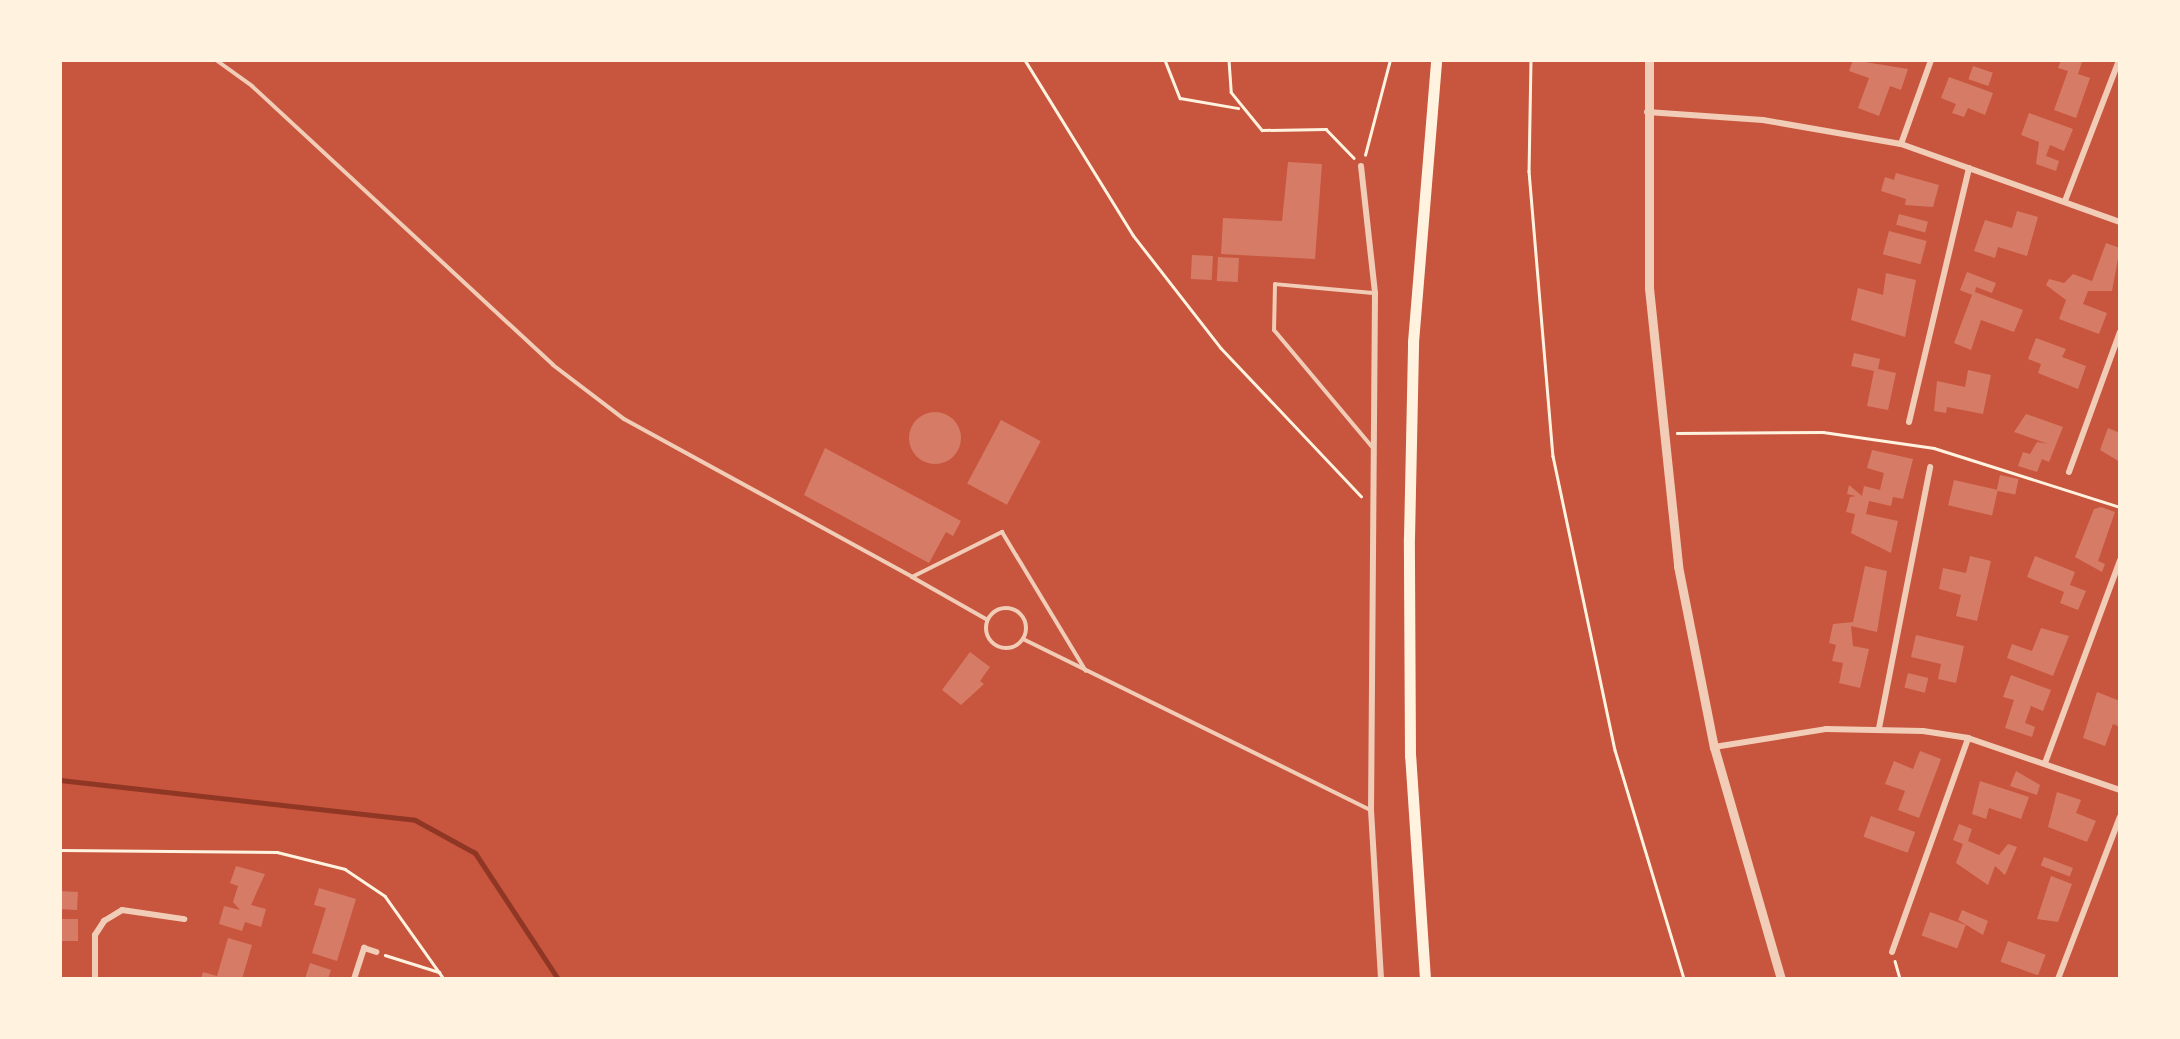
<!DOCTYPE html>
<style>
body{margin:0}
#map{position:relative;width:2180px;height:1039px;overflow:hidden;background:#c8553d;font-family:"Source Sans 3",sans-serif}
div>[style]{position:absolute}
.stream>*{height:5px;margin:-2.5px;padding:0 2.5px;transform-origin:2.5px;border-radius:2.5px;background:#8f3625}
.building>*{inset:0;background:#d67c66;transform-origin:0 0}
.round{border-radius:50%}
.path>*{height:2.5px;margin:-1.25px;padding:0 1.25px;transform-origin:1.25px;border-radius:1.25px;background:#fff3e0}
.service>*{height:4px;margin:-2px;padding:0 2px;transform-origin:2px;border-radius:2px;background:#f1ccb7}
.service>.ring{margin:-2px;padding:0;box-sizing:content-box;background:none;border:4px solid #f1ccb7;border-radius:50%}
.minor>*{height:6px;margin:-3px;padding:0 3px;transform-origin:3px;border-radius:3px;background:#f1ccb7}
.tertiary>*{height:9px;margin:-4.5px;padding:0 4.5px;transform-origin:4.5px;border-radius:4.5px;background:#f1ccb7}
.trunk>*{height:11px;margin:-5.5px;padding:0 5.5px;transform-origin:5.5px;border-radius:5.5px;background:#fff3e0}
span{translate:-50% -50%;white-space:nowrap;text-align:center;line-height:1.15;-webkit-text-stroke:8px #fff3e0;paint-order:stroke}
.frame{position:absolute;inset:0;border:62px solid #fff3e0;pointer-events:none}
</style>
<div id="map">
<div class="stream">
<div style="left:60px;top:780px;width:357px;rotate:6.4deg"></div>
<div style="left:415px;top:820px;width:68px;rotate:28.8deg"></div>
<div style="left:475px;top:853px;width:151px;rotate:56.6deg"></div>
</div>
<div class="building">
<div style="clip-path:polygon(1853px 60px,1908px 69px,1901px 90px,1890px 86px,1879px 116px,1858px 108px,1869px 78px,1849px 71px)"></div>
<div style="clip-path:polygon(2061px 60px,2082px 62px,2078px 74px,2090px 78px,2076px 118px,2054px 110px,2068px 71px,2058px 68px)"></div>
<div style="left:1973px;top:66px;width:21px;height:14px;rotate:19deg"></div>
<div style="clip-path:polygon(1949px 77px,1993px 93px,1985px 115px,1968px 108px,1964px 117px,1952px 113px,1956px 104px,1941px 98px)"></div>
<div style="clip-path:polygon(2029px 113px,2073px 129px,2064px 151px,2050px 145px,2046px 156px,2059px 161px,2056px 171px,2036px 164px,2039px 142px,2021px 135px)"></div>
<div style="clip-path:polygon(1288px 162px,1322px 164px,1315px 259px,1221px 254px,1223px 218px,1282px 221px)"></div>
<div style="clip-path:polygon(1896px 173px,1939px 185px,1933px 207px,1905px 205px,1906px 199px,1881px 191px,1885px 177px,1894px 180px)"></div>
<div style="clip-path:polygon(2017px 211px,2038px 217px,2027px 256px,1998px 247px,1995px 258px,1974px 251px,1985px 220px,2012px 228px)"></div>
<div style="left:1899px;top:214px;width:30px;height:11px;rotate:15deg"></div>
<div style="left:1889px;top:231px;width:39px;height:24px;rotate:15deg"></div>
<div style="clip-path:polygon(2106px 243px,2120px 248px,2112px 291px,2088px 291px,2083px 304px,2107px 313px,2099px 334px,2059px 319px,2066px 300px,2046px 285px,2049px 279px,2064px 283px,2073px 274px,2092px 281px)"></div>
<div style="left:1192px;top:255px;width:21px;height:24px;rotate:3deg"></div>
<div style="left:1218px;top:257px;width:21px;height:24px;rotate:3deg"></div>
<div style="clip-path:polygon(1967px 272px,1996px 283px,1992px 293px,1976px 287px,1975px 292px,2023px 310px,2014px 332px,1981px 320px,1971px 350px,1954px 343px,1972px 295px,1960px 290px)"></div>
<div style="clip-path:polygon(1886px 273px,1916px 280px,1905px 337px,1851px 320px,1858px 288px,1883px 295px)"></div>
<div style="clip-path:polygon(2036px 338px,2066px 349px,2062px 357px,2086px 366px,2078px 389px,2038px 373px,2041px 364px,2028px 359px)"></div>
<div style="clip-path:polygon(1854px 353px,1880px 359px,1878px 369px,1896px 373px,1888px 410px,1867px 406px,1874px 371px,1851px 366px)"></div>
<div style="clip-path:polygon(1968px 370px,1991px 375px,1983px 414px,1947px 407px,1946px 413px,1934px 411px,1937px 381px,1965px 387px)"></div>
<div class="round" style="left:909px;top:412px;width:52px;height:52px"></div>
<div style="clip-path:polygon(2026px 414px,2063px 427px,2049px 462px,2042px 459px,2037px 472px,2018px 466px,2023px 452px,2030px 454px,2037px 442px,2048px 444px,2014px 432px)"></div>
<div style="left:1001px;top:420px;width:45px;height:72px;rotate:28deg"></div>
<div style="clip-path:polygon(2108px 428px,2120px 433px,2120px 462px,2100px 450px)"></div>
<div style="clip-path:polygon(825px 448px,961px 521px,953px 536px,946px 532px,929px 563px,804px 495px)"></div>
<div style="clip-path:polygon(1872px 450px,1913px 459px,1903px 499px,1893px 497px,1891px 506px,1869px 501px,1866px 514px,1898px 521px,1891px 553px,1851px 533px,1855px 514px,1846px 512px,1850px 497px,1856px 496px,1847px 494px,1849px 485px,1862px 496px,1864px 486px,1880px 490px,1884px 473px,1867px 468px)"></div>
<div style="left:2000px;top:475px;width:19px;height:16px;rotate:12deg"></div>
<div style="left:1954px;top:480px;width:45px;height:26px;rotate:13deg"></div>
<div style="clip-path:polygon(2101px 507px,2115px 512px,2098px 561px,2105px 564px,2102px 572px,2075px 557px,2094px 509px)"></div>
<div style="clip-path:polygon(1970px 556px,1991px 561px,1977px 621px,1956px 616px,1961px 595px,1939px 589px,1943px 568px,1966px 573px)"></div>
<div style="clip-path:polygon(2035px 556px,2075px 572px,2070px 585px,2086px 591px,2078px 610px,2060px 603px,2064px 592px,2027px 577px)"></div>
<div style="clip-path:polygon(1865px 566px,1887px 571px,1877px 632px,1851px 626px,1853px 646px,1869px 649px,1860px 688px,1839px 683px,1843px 663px,1832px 661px,1836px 645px,1829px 643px,1833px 624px,1853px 622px)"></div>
<div style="clip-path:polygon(2041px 628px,2069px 636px,2053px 676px,2007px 658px,2012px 644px,2032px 651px)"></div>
<div style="clip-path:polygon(1916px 635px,1964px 646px,1956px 683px,1938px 679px,1941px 664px,1911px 657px)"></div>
<div style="clip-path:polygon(970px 652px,990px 667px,980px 681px,984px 684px,961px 705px,942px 690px)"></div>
<div style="left:1908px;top:673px;width:21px;height:15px;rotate:14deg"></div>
<div style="clip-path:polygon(2011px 675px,2051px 690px,2043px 711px,2031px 706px,2025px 723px,2035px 727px,2032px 737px,2005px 728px,2014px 700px,2003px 697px)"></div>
<div style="clip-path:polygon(2097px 692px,2120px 701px,2120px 727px,2113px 724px,2105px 746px,2083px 738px)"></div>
<div style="clip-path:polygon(1920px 751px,1941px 759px,1919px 818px,1898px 810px,1905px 791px,1885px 784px,1894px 761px,1913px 769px)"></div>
<div style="clip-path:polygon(2016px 771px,2040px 785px,2037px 795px,2010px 786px)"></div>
<div style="clip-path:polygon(1980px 781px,2029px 797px,2021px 819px,1989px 808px,1986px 819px,1972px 814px)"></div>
<div style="clip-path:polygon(2057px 792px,2081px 800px,2076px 813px,2096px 821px,2087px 842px,2048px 827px)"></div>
<div style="left:1871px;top:816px;width:47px;height:22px;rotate:20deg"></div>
<div style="clip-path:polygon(1959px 824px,1972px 829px,1968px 841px,1999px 855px,2008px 844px,2017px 847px,2005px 875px,1995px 866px,1988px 885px,1956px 863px,1963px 844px,1953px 840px)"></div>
<div style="left:2044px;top:857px;width:31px;height:9px;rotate:21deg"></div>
<div style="clip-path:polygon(236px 866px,265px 874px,251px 905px,266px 909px,261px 927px,245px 922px,242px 931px,219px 924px,224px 906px,240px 910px,233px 902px,238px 886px,230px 883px)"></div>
<div style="clip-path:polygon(2051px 876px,2072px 884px,2058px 922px,2037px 919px)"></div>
<div style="clip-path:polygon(319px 888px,356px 899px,337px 961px,312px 953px,326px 908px,314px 905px)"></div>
<div style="left:60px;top:891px;width:18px;height:18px;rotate:3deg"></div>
<div style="clip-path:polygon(1962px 910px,1988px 921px,1983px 935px,1958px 920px)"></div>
<div style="left:1930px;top:912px;width:38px;height:25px;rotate:20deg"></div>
<div style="left:60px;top:919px;width:18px;height:22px"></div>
<div style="clip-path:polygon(228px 938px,252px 945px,242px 979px,201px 979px,203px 972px,217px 976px)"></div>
<div style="left:2008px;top:941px;width:40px;height:22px;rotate:20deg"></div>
<div style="clip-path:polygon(310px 963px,331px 970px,328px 979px,305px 979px)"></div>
</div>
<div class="path">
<div style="left:1025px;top:60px;width:206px;rotate:58.3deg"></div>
<div style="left:1133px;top:235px;width:143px;rotate:52.1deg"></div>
<div style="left:1221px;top:348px;width:204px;rotate:46.6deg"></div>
<div style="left:1165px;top:60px;width:41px;rotate:68.5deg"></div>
<div style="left:1180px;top:98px;width:59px;rotate:9.8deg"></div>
<div style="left:1229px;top:60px;width:32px;rotate:86deg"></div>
<div style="left:1231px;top:92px;width:49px;rotate:50.8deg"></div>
<div style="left:1262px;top:130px;width:64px;rotate:-0.9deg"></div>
<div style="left:1326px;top:129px;width:40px;rotate:46deg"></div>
<div style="left:1531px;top:60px;width:111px;rotate:91deg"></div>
<div style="left:1529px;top:171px;width:286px;rotate:85.2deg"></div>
<div style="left:1553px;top:456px;width:300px;rotate:78.1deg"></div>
<div style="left:1615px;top:750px;width:239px;rotate:73.2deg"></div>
<div style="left:1365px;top:155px;width:98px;rotate:-75.3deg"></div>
<div style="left:1677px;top:433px;width:146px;rotate:-0.4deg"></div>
<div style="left:1823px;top:432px;width:112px;rotate:8.2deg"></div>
<div style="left:1934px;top:448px;width:195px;rotate:17.6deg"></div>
<div style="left:60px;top:850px;width:217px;rotate:0.5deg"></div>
<div style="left:277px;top:852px;width:70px;rotate:14deg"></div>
<div style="left:345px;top:869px;width:48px;rotate:34deg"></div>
<div style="left:385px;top:896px;width:102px;rotate:54.6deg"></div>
<div style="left:385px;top:955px;width:57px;rotate:17.5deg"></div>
<div style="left:1895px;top:961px;width:19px;rotate:74deg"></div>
</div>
<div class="service">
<div style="left:216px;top:60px;width:44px;rotate:35.8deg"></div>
<div style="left:252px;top:86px;width:410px;rotate:42.8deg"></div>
<div style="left:553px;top:365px;width:89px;rotate:37.3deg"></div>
<div style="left:624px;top:419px;width:328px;rotate:28.7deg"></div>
<div style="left:912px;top:577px;width:101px;rotate:-26.6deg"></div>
<div style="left:1002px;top:532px;width:162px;rotate:58.9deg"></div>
<div style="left:1373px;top:293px;width:98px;rotate:-174.8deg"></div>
<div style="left:1275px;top:284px;width:46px;rotate:91.2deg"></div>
<div style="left:1274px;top:330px;width:155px;rotate:50deg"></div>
<div style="left:912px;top:577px;width:85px;rotate:29.6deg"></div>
<div class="ring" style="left:986px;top:608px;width:36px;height:36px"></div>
<div style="left:1023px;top:639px;width:386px;rotate:26.2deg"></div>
</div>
<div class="minor">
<div style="left:1647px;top:112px;width:116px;rotate:3.9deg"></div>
<div style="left:1763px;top:120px;width:140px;rotate:9.9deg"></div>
<div style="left:1901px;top:144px;width:232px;rotate:19.6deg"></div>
<div style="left:1901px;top:144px;width:89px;rotate:-70.3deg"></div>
<div style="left:1361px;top:166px;width:128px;rotate:83.7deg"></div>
<div style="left:1375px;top:293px;width:517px;rotate:90.44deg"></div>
<div style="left:1371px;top:810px;width:169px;rotate:86.6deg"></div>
<div style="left:2065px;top:201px;width:151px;rotate:-69deg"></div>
<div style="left:1909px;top:422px;width:261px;rotate:-76.7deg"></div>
<div style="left:2069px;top:472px;width:149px;rotate:-70deg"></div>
<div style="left:1879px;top:728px;width:266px;rotate:-78.9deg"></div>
<div style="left:1714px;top:747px;width:113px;rotate:-9.1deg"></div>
<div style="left:1826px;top:729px;width:97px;rotate:1.2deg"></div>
<div style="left:1923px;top:731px;width:46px;rotate:8.8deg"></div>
<div style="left:1968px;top:738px;width:161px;rotate:18.9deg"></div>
<div style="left:2045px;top:763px;width:216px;rotate:-69.7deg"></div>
<div style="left:1892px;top:952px;width:227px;rotate:-70.4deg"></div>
<div style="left:95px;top:979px;width:44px;rotate:-90deg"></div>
<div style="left:95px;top:935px;width:17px;rotate:-57deg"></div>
<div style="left:104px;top:921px;width:21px;rotate:-31deg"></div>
<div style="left:122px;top:910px;width:63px;rotate:8.3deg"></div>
<div style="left:354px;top:979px;width:33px;rotate:-72deg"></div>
<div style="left:364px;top:948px;width:13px;rotate:18deg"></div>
<div style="left:2058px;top:979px;width:173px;rotate:-69.1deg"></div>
</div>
<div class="tertiary">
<div style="left:1649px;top:60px;width:228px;rotate:90deg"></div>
<div style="left:1649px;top:288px;width:280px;rotate:84deg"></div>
<div style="left:1678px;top:566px;width:185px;rotate:78.8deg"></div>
<div style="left:1714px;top:747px;width:241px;rotate:73.9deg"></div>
</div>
<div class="trunk">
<div style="left:1425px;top:979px;width:224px;rotate:-93.8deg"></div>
<div style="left:1410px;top:756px;width:218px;rotate:-90.3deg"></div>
<div style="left:1409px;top:538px;width:196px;rotate:-88.8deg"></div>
<div style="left:1413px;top:342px;width:283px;rotate:-85.3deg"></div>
</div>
<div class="frame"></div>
</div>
